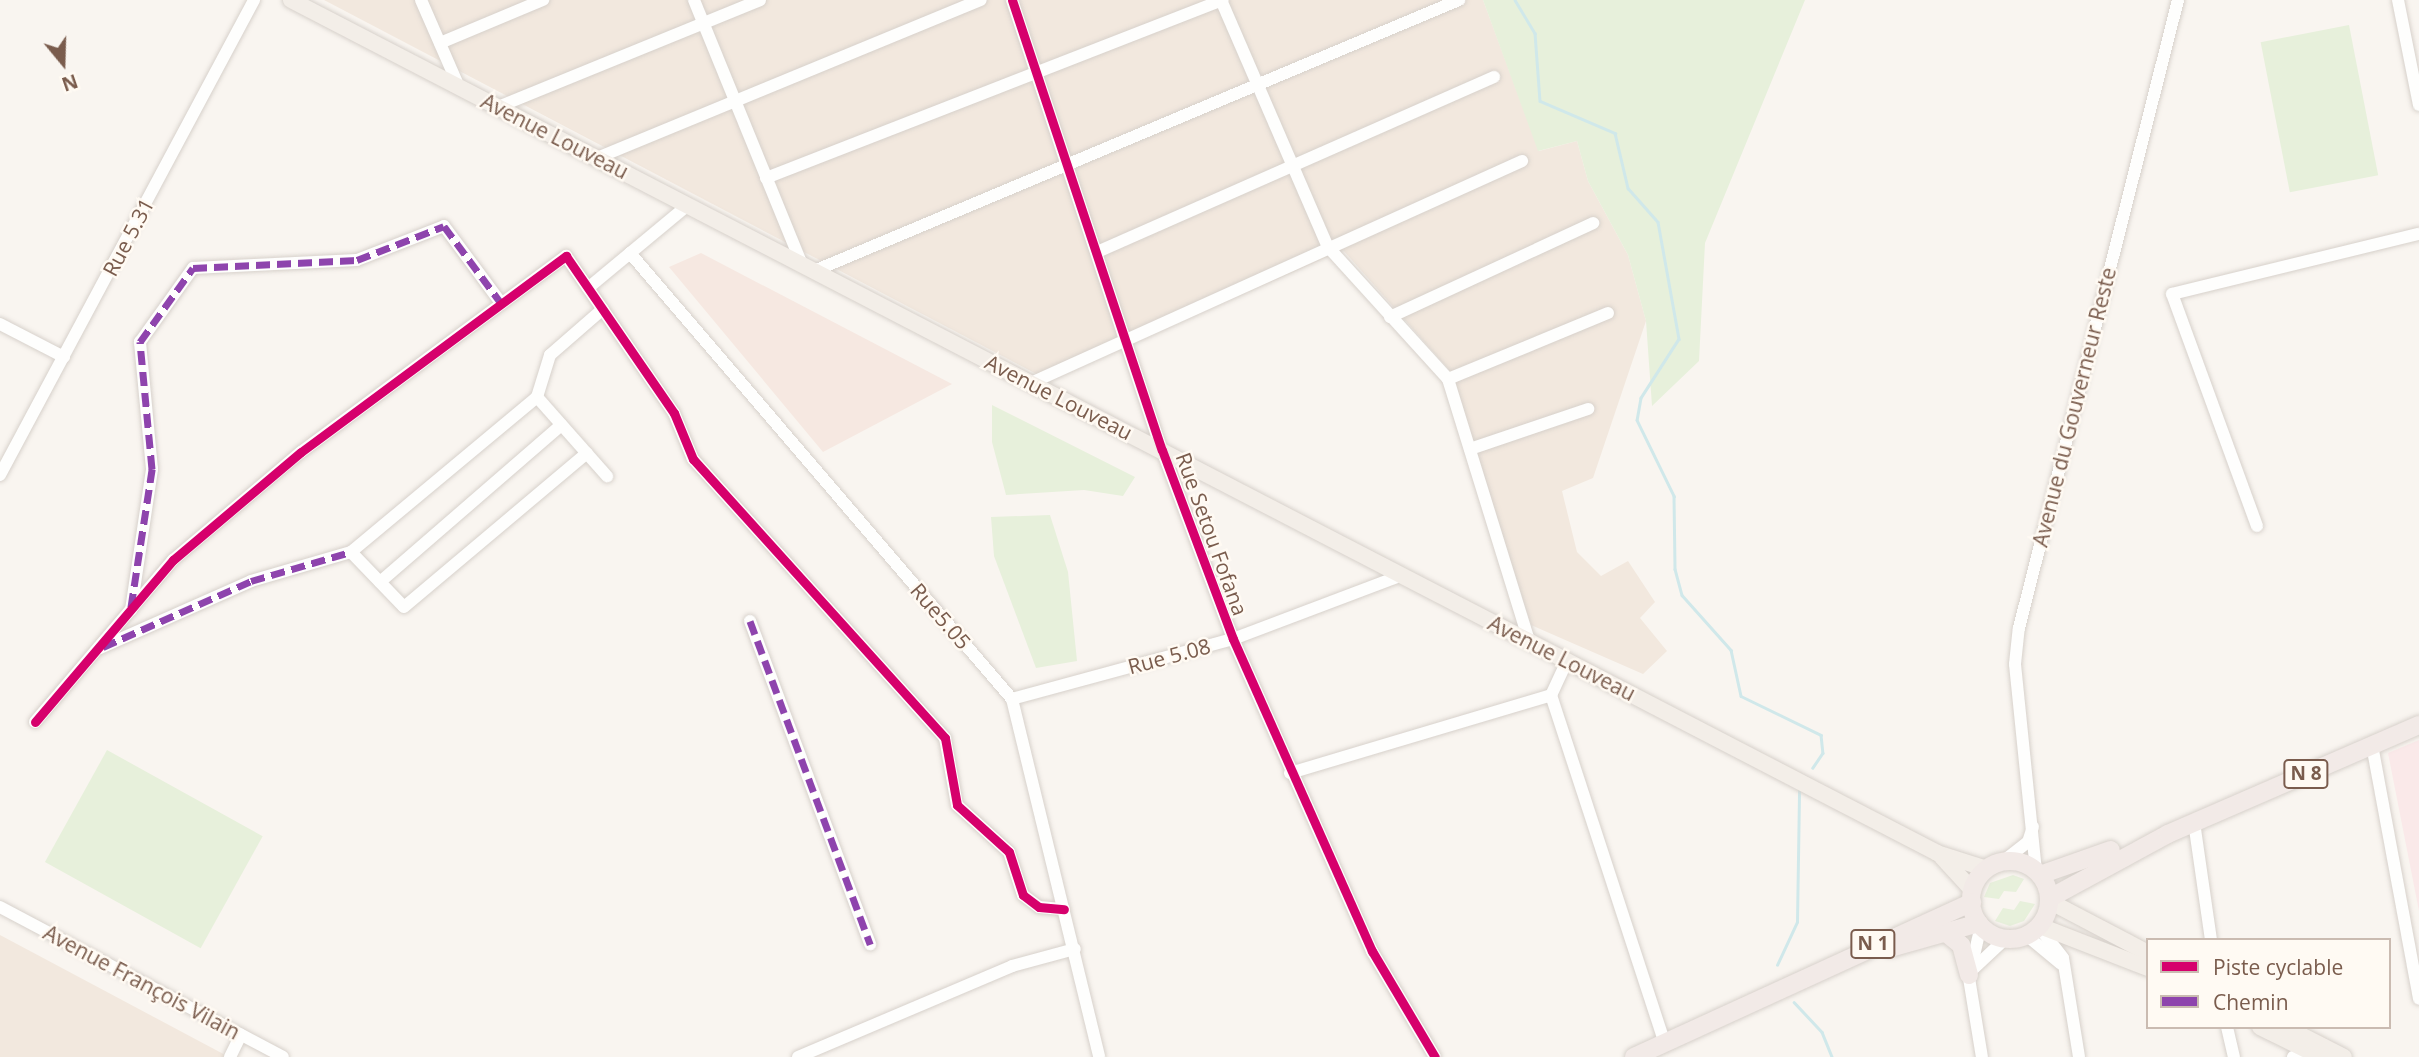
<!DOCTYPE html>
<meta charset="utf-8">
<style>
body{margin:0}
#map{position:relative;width:2419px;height:1057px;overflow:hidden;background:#f9f5f0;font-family:"Open Sans",sans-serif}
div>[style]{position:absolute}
.residential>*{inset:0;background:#f2e8de}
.commercial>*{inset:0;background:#f6e8e1}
.medical>*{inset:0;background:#fae9e9}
.green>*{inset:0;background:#e7f0db;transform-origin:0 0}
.stream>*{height:2.5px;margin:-1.25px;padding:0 1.25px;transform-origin:1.25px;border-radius:1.25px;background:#d0e8ea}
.roads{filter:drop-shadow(0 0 2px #d7d1cb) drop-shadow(0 0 2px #d7d1cb)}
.minor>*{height:12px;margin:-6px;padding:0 6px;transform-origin:6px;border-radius:6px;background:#fefefd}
.major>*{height:16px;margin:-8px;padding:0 8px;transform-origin:8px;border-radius:8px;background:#f3eee8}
.highway>*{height:18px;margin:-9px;padding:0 9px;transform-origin:9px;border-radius:9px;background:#f2eae7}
.highway>.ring{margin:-9px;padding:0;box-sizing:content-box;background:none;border:18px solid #f2eae7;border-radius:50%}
.quiet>*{height:7px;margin-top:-3.5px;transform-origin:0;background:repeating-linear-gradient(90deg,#8e44ad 0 14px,transparent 0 21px)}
.cycleway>*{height:9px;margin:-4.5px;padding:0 4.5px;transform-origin:4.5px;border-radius:4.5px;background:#d6006c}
span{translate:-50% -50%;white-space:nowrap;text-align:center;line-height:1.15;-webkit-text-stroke:5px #fffaf3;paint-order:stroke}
.shield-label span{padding:2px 5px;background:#fffaf3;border:2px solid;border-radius:5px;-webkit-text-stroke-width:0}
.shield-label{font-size:19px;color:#7a5c4d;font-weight:700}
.street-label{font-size:21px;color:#7a5c4d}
.legend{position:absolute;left:2146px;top:938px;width:245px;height:91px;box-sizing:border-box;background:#fffaf3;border:2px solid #cabbb1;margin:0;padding:9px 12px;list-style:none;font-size:21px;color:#7a5c4d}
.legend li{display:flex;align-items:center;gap:14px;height:35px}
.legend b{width:35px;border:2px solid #cabbb1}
.north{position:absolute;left:28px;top:28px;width:70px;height:70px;-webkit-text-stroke:5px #fffaf3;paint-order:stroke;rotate:161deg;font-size:19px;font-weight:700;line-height:28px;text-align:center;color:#7a5c4d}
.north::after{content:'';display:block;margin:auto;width:24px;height:32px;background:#7a5c4d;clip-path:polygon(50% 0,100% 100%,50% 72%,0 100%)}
</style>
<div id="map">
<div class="residential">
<div style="clip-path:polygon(324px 0,1483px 0,1539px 151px,1577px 141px,1588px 181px,1628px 255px,1646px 321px,1593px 478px,1562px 491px,1577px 552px,1601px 576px,1628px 561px,1655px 602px,1640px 618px,1667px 651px,1643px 674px,1531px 625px,1451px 372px,1343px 250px,1048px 380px)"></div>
<div style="clip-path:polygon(0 935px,229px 1057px,0 1057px)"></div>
</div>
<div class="commercial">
<div style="clip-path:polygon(701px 253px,952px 384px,823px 452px,669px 267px)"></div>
</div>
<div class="medical">
<div style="clip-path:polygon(2419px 740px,2419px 911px,2388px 753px)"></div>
</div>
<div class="green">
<div style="clip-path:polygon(1483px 0,1805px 0,1705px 243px,1699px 361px,1652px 406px,1646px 321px,1628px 255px,1588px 181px,1577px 141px,1538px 151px)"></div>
<div style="left:2349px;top:25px;width:153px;height:90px;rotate:79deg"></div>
<div style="clip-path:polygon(992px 406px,992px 405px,1135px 477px,1123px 496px,1084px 490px,1006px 495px,992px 442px)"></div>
<div style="clip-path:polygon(1050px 515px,1068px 572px,1077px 661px,1036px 668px,994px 556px,991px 517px)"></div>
<div style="left:107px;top:750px;width:178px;height:128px;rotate:29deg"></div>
<div style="clip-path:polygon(2013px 875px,2024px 879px,2016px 892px,2004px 891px,1999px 899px,1984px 897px,1990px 883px)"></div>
<div style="clip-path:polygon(2020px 901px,2035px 904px,2024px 921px,2010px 926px,1995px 921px,2003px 908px,2014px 910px)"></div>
</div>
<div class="stream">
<div style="left:1515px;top:0;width:39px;rotate:59deg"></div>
<div style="left:1535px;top:33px;width:68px;rotate:85.8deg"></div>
<div style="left:1540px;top:101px;width:82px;rotate:23.1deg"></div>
<div style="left:1615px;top:133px;width:57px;rotate:76.7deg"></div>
<div style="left:1628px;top:188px;width:45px;rotate:48.6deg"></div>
<div style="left:1658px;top:222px;width:119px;rotate:79.8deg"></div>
<div style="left:1679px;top:339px;width:70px;rotate:122.8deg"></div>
<div style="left:1641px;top:398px;width:22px;rotate:100deg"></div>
<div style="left:1637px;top:420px;width:85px;rotate:64deg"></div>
<div style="left:1674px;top:496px;width:73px;rotate:89.2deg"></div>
<div style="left:1675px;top:569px;width:27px;rotate:75deg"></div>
<div style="left:1682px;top:595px;width:74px;rotate:48.3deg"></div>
<div style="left:1731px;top:650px;width:47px;rotate:77.7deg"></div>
<div style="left:1741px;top:696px;width:89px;rotate:26deg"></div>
<div style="left:1821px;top:735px;width:18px;rotate:84deg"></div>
<div style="left:1823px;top:753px;width:18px;rotate:124deg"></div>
<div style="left:1777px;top:965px;width:47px;rotate:-65.1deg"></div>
<div style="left:1797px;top:922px;width:132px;rotate:-89.1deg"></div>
<div style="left:1794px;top:1002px;width:41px;rotate:47deg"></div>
<div style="left:1822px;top:1032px;width:27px;rotate:68deg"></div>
</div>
<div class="roads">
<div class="minor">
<div style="left:421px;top:0;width:95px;rotate:66.4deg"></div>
<div style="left:694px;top:0;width:285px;rotate:67.8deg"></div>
<div style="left:1012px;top:0;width:474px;rotate:71.6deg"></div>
<div style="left:1162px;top:450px;width:202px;rotate:69.4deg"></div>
<div style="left:1233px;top:639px;width:342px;rotate:66deg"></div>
<div style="left:1372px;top:951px;width:123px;rotate:59.3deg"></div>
<div style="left:1221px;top:0;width:269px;rotate:66.6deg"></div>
<div style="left:1328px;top:247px;width:178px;rotate:47.7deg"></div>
<div style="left:1448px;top:379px;width:274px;rotate:72.8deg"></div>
<div style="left:2398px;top:0;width:107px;rotate:78.7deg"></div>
<div style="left:440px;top:43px;width:112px;rotate:-22.7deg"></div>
<div style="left:498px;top:107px;width:283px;rotate:-22.2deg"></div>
<div style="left:597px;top:158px;width:415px;rotate:-22.4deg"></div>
<div style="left:766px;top:178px;width:490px;rotate:-21.3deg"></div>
<div style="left:1097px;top:252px;width:434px;rotate:-23.8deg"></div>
<div style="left:630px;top:253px;width:587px;rotate:49.42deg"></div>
<div style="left:1012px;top:699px;width:368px;rotate:76.3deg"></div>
<div style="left:814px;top:271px;width:700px;rotate:-22.79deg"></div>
<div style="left:588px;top:288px;width:130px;rotate:-39.7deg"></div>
<div style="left:1390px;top:317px;width:224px;rotate:-24.8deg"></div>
<div style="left:0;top:324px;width:72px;rotate:27.3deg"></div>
<div style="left:1448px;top:379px;width:173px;rotate:-22.4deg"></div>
<div style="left:1031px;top:383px;width:539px;rotate:-24.33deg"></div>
<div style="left:537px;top:397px;width:106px;rotate:48.5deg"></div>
<div style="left:1470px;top:449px;width:125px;rotate:-18.7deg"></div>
<div style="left:0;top:475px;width:539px;rotate:-61.86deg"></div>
<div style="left:2257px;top:526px;width:247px;rotate:-110.1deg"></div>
<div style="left:2172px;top:294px;width:254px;rotate:-13.7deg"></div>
<div style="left:351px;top:552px;width:76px;rotate:46.1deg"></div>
<div style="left:404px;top:607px;width:239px;rotate:-40.1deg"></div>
<div style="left:380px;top:582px;width:240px;rotate:-40.9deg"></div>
<div style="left:131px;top:610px;width:143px;rotate:-81.5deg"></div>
<div style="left:152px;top:469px;width:128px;rotate:-95.4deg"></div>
<div style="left:140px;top:342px;width:91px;rotate:-54.4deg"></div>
<div style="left:193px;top:268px;width:164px;rotate:-2.8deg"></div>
<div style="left:357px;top:260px;width:93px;rotate:-21.3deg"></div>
<div style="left:444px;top:226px;width:96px;rotate:53.5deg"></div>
<div style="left:750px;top:621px;width:345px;rotate:69.6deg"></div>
<div style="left:100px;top:648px;width:165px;rotate:-23.9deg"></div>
<div style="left:251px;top:581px;width:104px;rotate:-16.2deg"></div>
<div style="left:351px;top:552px;width:242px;rotate:-39.8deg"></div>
<div style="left:537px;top:397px;width:44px;rotate:-72.8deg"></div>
<div style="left:550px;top:355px;width:70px;rotate:-41deg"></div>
<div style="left:1567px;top:661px;width:38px;rotate:115deg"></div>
<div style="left:1551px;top:695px;width:367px;rotate:71.9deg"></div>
<div style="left:1012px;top:699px;width:229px;rotate:-15.2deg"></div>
<div style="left:1233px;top:639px;width:181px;rotate:-20.7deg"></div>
<div style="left:35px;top:722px;width:213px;rotate:-49.6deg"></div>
<div style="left:173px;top:560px;width:167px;rotate:-40.2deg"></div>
<div style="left:301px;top:452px;width:330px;rotate:-36.5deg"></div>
<div style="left:566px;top:256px;width:191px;rotate:55.5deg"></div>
<div style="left:674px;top:413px;width:50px;rotate:67.6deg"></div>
<div style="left:693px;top:459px;width:376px;rotate:47.9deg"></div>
<div style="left:945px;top:738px;width:68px;rotate:79.8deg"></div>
<div style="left:957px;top:805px;width:70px;rotate:42.1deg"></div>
<div style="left:1009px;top:852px;width:45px;rotate:72deg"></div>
<div style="left:1023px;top:895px;width:20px;rotate:37deg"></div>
<div style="left:1039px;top:907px;width:25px;rotate:5deg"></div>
<div style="left:2372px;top:745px;width:258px;rotate:79.5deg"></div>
<div style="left:1290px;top:773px;width:272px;rotate:-16.6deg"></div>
<div style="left:2194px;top:822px;width:119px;rotate:81.8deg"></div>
<div style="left:2001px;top:863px;width:34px;rotate:-38deg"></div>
<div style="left:2028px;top:842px;width:16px;rotate:-72deg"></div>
<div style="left:2036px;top:871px;width:208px;rotate:-95.8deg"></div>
<div style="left:2015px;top:664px;width:36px;rotate:-84deg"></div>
<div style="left:2019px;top:628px;width:648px;rotate:-75.79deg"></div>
<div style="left:0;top:907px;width:320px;rotate:27.9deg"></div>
<div style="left:1981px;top:925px;width:54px;rotate:102.8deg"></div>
<div style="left:1969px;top:978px;width:80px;rotate:80.7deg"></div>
<div style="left:2042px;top:931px;width:34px;rotate:52deg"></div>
<div style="left:2063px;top:958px;width:100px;rotate:80.8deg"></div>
<div style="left:2026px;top:935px;width:45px;rotate:39.6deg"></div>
<div style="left:1971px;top:971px;width:47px;rotate:-43.3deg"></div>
<div style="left:2227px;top:1027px;width:31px;rotate:77deg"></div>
<div style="left:230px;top:1057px;width:25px;rotate:-64deg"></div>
<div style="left:798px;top:1057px;width:233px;rotate:-23deg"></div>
<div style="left:1012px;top:966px;width:65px;rotate:-15.1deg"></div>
<div style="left:2293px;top:1057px;width:23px;rotate:-10deg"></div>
</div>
<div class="major">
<div style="left:291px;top:0;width:1854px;rotate:27.39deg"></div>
<div style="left:1937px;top:853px;width:52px;rotate:17.7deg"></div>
<div style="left:1942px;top:857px;width:46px;rotate:47.6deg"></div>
<div style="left:2049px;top:901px;width:112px;rotate:27.7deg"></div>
<div style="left:2040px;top:926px;width:116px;rotate:21.3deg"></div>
<div style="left:2260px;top:1027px;width:68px;rotate:26.2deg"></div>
<div style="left:2285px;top:1027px;width:66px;rotate:27deg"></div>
</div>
<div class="highway">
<div class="ring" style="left:1971px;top:861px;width:60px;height:60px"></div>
<div style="left:2040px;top:875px;width:75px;rotate:-19.4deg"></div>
<div style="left:2050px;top:898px;width:134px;rotate:-28.5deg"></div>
<div style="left:2168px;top:834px;width:274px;rotate:-23.5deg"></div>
<div style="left:1945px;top:932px;width:21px;rotate:39deg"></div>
<div style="left:1961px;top:945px;width:31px;rotate:75deg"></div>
<div style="left:1890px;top:948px;width:92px;rotate:-15.7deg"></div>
<div style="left:1634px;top:1057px;width:372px;rotate:-24.6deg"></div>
</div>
</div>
<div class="quiet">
<div style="left:131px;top:607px;width:140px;rotate:-81.3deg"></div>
<div style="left:152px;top:469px;width:128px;rotate:-95.4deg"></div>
<div style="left:140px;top:342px;width:91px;rotate:-54.4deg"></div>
<div style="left:193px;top:268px;width:164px;rotate:-2.8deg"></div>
<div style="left:357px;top:260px;width:93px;rotate:-21.3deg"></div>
<div style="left:444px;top:226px;width:96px;rotate:53.5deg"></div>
<div style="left:750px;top:621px;width:345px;rotate:69.6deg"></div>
<div style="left:103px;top:647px;width:162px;rotate:-24deg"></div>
<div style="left:251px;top:581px;width:104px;rotate:-16.2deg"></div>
</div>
<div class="cycleway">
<div style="left:1012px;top:0;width:474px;rotate:71.6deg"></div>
<div style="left:1162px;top:450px;width:202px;rotate:69.4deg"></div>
<div style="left:1233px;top:639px;width:342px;rotate:66deg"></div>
<div style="left:1372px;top:951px;width:123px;rotate:59.3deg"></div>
<div style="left:35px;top:722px;width:213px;rotate:-49.6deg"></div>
<div style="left:173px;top:560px;width:167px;rotate:-40.2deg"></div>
<div style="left:301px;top:452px;width:330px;rotate:-36.5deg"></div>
<div style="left:566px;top:256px;width:191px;rotate:55.5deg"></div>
<div style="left:674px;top:413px;width:50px;rotate:67.6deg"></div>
<div style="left:693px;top:459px;width:376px;rotate:47.9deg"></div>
<div style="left:945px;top:738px;width:68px;rotate:79.8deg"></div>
<div style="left:957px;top:805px;width:70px;rotate:42.1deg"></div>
<div style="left:1009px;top:852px;width:45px;rotate:72deg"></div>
<div style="left:1023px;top:895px;width:20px;rotate:37deg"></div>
<div style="left:1039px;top:907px;width:25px;rotate:5deg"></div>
</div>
<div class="shield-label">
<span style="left:2306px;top:774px">N 8</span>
<span style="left:1873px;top:944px">N 1</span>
</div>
<div class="street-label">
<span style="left:555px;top:136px;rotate:27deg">Avenue Louveau</span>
<span style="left:128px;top:237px;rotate:-62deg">Rue 5.31</span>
<span style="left:1059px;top:397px;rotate:27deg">Avenue Louveau</span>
<span style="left:2074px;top:407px;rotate:-76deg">Avenue du Gouverneur Reste</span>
<span style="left:1212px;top:534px;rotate:70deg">Rue Setou Fofana</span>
<span style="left:941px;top:616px;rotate:49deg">Rue5.05</span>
<span style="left:1169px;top:656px;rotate:-15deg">Rue 5.08</span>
<span style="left:1562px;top:658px;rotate:27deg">Avenue Louveau</span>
<span style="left:142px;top:982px;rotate:28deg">Avenue François Vilain</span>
</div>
<ul class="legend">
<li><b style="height:9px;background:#d6006c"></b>Piste cyclable</li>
<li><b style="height:9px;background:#8e44ad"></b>Chemin</li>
</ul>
<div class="north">N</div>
</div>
